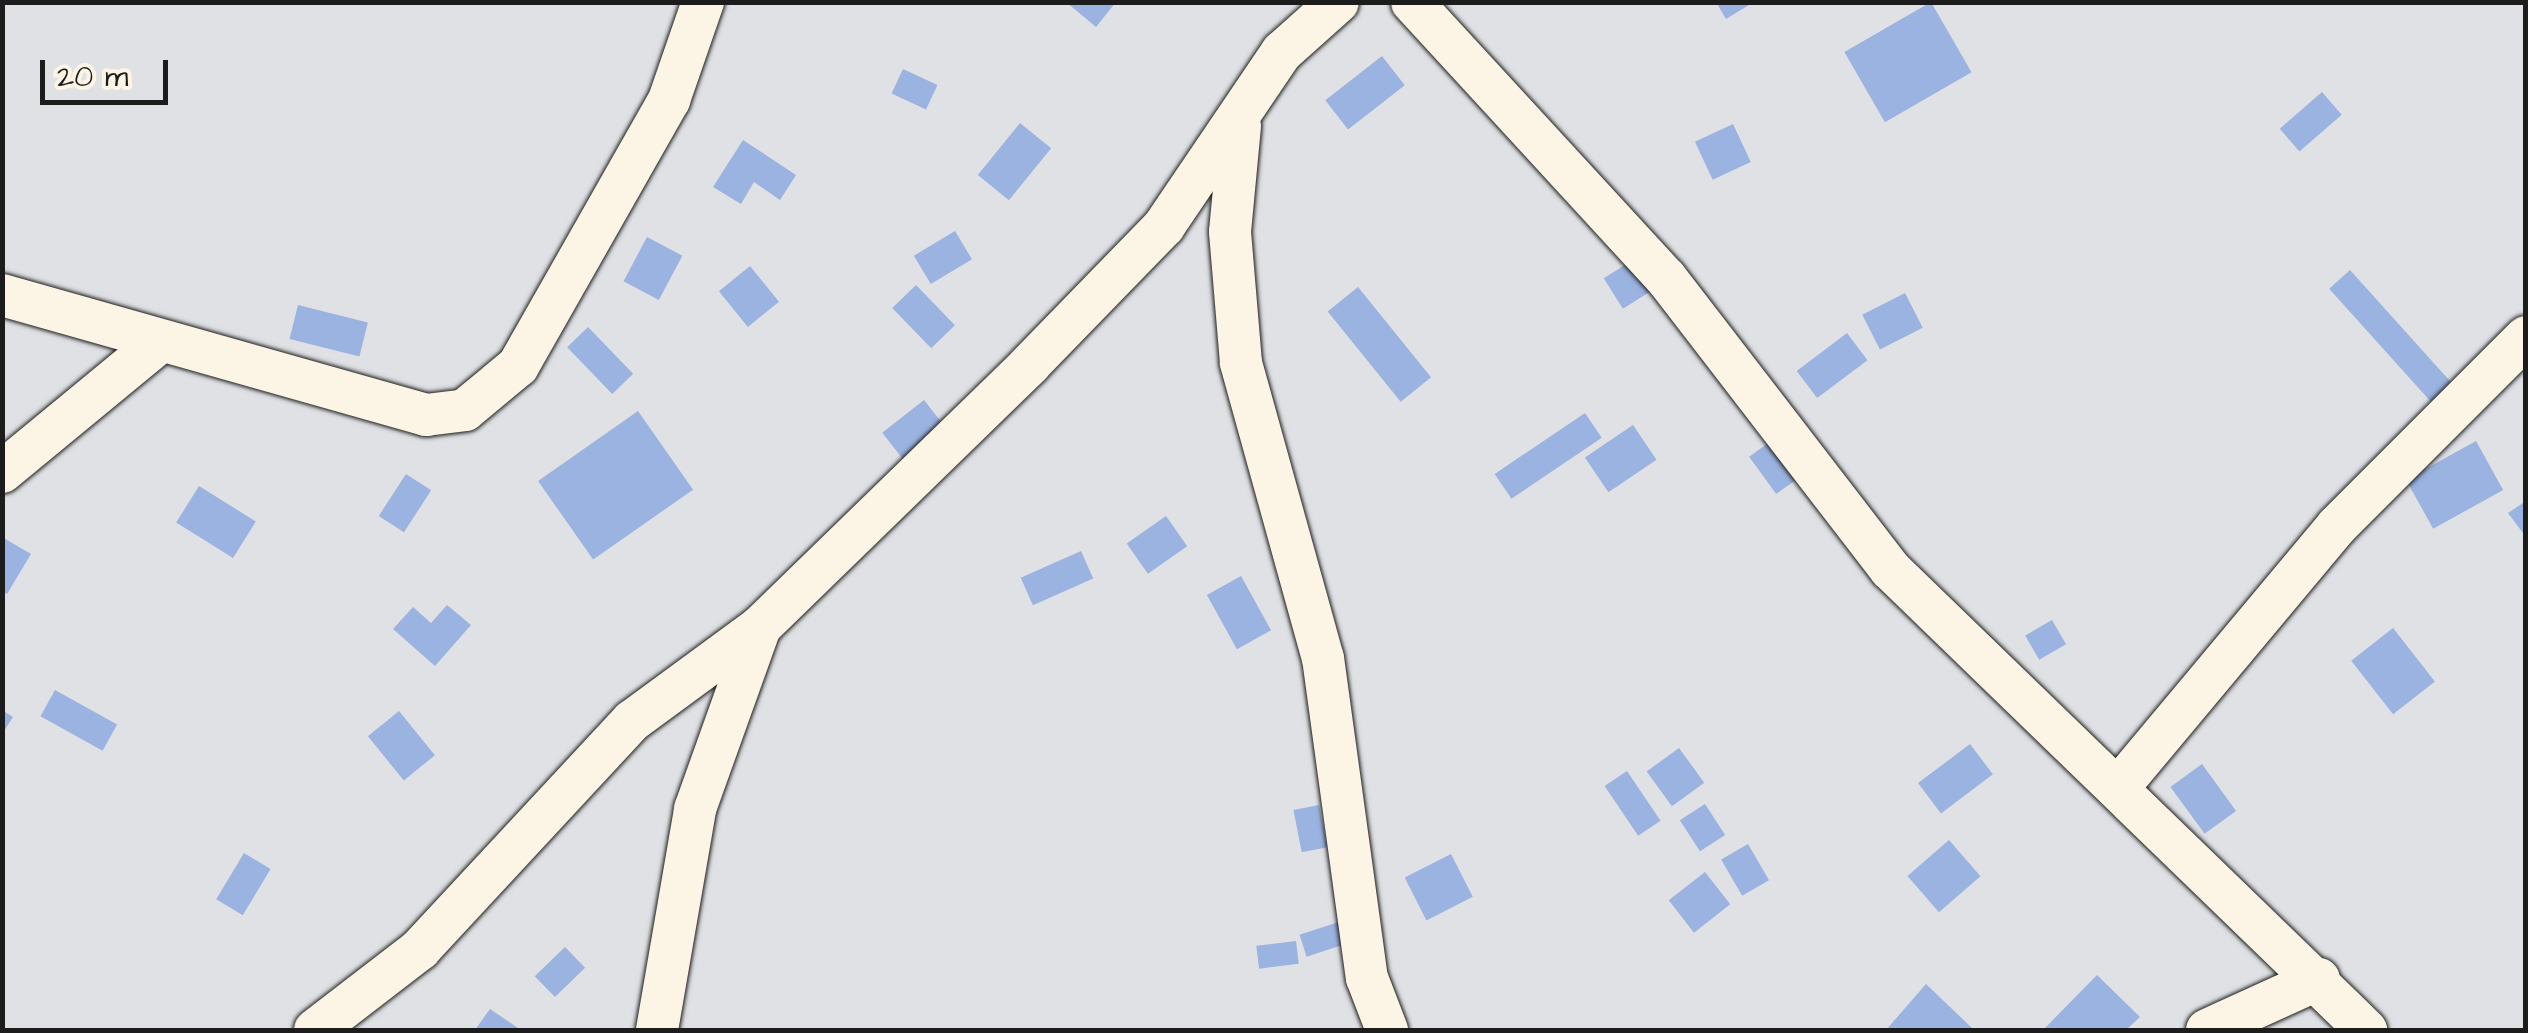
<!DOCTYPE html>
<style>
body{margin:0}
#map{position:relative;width:2528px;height:1033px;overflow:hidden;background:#dfe1e4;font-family:"Architects Daughter",sans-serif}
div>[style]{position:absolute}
.building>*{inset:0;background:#9bb3e0;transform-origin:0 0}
.roads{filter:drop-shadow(0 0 2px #1c1c1c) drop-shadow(0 0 2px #1c1c1c)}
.street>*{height:42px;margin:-21px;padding:0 21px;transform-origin:21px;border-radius:21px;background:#fcf5e5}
span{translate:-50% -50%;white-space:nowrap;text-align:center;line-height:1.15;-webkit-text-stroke:9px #fcf5e5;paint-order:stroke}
.frame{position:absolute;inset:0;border:5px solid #1c1c1c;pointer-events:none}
.scale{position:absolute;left:40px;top:60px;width:128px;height:45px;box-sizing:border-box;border:5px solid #1c1c1c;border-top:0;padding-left:12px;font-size:30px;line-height:35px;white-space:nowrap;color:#1c1c1c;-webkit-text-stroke:8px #fcf5e5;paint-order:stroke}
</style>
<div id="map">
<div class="building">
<div style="clip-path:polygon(1066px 2px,1116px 2px,1096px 27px)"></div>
<div style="clip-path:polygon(1716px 2px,1754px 2px,1726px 19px)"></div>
<div style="left:1931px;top:2px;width:81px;height:100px;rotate:60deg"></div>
<div style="left:1382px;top:56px;width:37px;height:72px;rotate:52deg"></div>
<div style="left:903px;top:69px;width:38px;height:27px;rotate:25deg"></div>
<div style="left:2322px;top:92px;width:30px;height:56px;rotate:49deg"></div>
<div style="left:1020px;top:123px;width:40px;height:67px;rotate:39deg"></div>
<div style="left:1733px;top:124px;width:42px;height:42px;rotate:65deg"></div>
<div style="clip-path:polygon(743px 140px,796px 175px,780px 200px,754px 182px,741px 204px,713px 187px)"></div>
<div style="left:955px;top:231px;width:33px;height:48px;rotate:59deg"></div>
<div style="left:647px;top:237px;width:40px;height:50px;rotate:28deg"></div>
<div style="left:1636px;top:258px;width:36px;height:38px;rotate:58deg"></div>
<div style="left:750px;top:266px;width:46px;height:40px;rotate:51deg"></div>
<div style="left:2350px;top:270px;width:152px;height:28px;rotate:48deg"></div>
<div style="left:916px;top:285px;width:56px;height:33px;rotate:46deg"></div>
<div style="left:1358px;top:287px;width:116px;height:39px;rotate:51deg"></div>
<div style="left:1905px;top:293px;width:39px;height:48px;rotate:63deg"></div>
<div style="left:298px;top:305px;width:72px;height:35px;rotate:14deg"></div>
<div style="left:588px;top:327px;width:65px;height:29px;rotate:46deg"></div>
<div style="left:1847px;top:333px;width:34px;height:63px;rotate:53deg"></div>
<div style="left:924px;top:400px;width:36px;height:53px;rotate:52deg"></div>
<div style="left:638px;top:411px;width:96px;height:122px;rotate:55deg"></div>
<div style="left:1585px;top:413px;width:30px;height:109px;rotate:56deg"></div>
<div style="left:1633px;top:425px;width:42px;height:58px;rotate:56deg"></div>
<div style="left:1771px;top:441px;width:46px;height:27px;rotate:54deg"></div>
<div style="left:2476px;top:441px;width:56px;height:80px;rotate:61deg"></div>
<div style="left:406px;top:474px;width:30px;height:50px;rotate:33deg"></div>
<div style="left:199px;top:486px;width:67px;height:43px;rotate:32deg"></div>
<div style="clip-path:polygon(2526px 501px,2526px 537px,2508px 513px)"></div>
<div style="left:1166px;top:516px;width:37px;height:48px;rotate:55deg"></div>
<div style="clip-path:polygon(2px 537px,31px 554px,7px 594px,2px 591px)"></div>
<div style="left:1081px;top:551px;width:30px;height:66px;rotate:66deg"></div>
<div style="left:1241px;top:576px;width:62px;height:39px;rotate:61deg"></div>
<div style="clip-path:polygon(447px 605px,471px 625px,435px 666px,393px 629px,413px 607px,431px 623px)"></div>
<div style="left:2052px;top:620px;width:28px;height:31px;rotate:60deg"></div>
<div style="left:2393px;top:628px;width:68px;height:53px;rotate:52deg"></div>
<div style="left:55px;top:690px;width:71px;height:30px;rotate:29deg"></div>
<div style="clip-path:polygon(2px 710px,13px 717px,2px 734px)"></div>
<div style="left:399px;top:711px;width:57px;height:40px;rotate:51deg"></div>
<div style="left:1970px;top:744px;width:38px;height:65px;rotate:53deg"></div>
<div style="left:1679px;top:748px;width:43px;height:40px;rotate:54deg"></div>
<div style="left:2202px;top:764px;width:58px;height:39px;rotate:54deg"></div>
<div style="left:1627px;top:771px;width:60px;height:27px;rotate:56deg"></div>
<div style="left:1705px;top:804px;width:37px;height:30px;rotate:57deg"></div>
<div style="left:1319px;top:805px;width:43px;height:26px;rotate:79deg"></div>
<div style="left:1949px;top:840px;width:48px;height:55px;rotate:49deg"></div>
<div style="left:1748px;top:844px;width:42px;height:31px;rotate:60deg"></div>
<div style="left:244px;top:853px;width:31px;height:54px;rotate:31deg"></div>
<div style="left:1451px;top:854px;width:48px;height:52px;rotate:63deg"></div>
<div style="left:1705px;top:872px;width:41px;height:46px;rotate:52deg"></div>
<div style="left:1348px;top:919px;width:23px;height:51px;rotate:72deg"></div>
<div style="left:1296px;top:941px;width:23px;height:40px;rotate:83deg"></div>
<div style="left:565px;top:947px;width:29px;height:42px;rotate:46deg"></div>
<div style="clip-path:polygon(2097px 975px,2140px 1017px,2126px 1030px,2043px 1030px)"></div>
<div style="clip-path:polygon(1926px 984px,1974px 1030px,1886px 1030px)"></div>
<div style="clip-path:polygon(490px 1009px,521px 1030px,475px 1030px)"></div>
</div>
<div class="roads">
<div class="street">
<div style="left:1412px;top:2px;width:375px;rotate:47.4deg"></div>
<div style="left:1666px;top:278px;width:367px;rotate:52.4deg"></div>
<div style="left:1890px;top:569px;width:663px;rotate:44.08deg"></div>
<div style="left:1240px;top:126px;width:106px;rotate:95.4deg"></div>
<div style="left:1230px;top:232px;width:131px;rotate:85.2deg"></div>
<div style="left:1241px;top:363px;width:306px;rotate:74.5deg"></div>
<div style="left:1323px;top:658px;width:323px;rotate:82.2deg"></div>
<div style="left:1367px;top:978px;width:56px;rotate:69deg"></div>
<div style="left:2px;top:295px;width:441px;rotate:15.8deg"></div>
<div style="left:426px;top:415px;width:39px;rotate:-7deg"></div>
<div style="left:465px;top:410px;width:69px;rotate:-39.7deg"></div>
<div style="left:518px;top:366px;width:306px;rotate:-60.4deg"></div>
<div style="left:669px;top:100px;width:104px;rotate:-70.9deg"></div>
<div style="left:2px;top:472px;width:200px;rotate:-39.5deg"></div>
<div style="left:2118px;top:788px;width:341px;rotate:-50.1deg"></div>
<div style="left:2337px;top:526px;width:267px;rotate:-45deg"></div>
<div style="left:315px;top:1030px;width:133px;rotate:-37.6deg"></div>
<div style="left:420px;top:949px;width:311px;rotate:-47.1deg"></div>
<div style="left:632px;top:721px;width:159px;rotate:-36.3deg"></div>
<div style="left:760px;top:627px;width:376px;rotate:-44.2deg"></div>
<div style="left:1029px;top:365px;width:194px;rotate:-45.8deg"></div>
<div style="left:1164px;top:226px;width:210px;rotate:-55.9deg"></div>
<div style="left:1282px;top:52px;width:75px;rotate:-41.8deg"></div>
<div style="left:657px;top:1030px;width:224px;rotate:-80.2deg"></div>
<div style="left:695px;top:809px;width:193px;rotate:-70.3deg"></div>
<div style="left:2207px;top:1030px;width:123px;rotate:-24.5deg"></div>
</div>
</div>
<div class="frame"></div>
<div class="scale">20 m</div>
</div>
